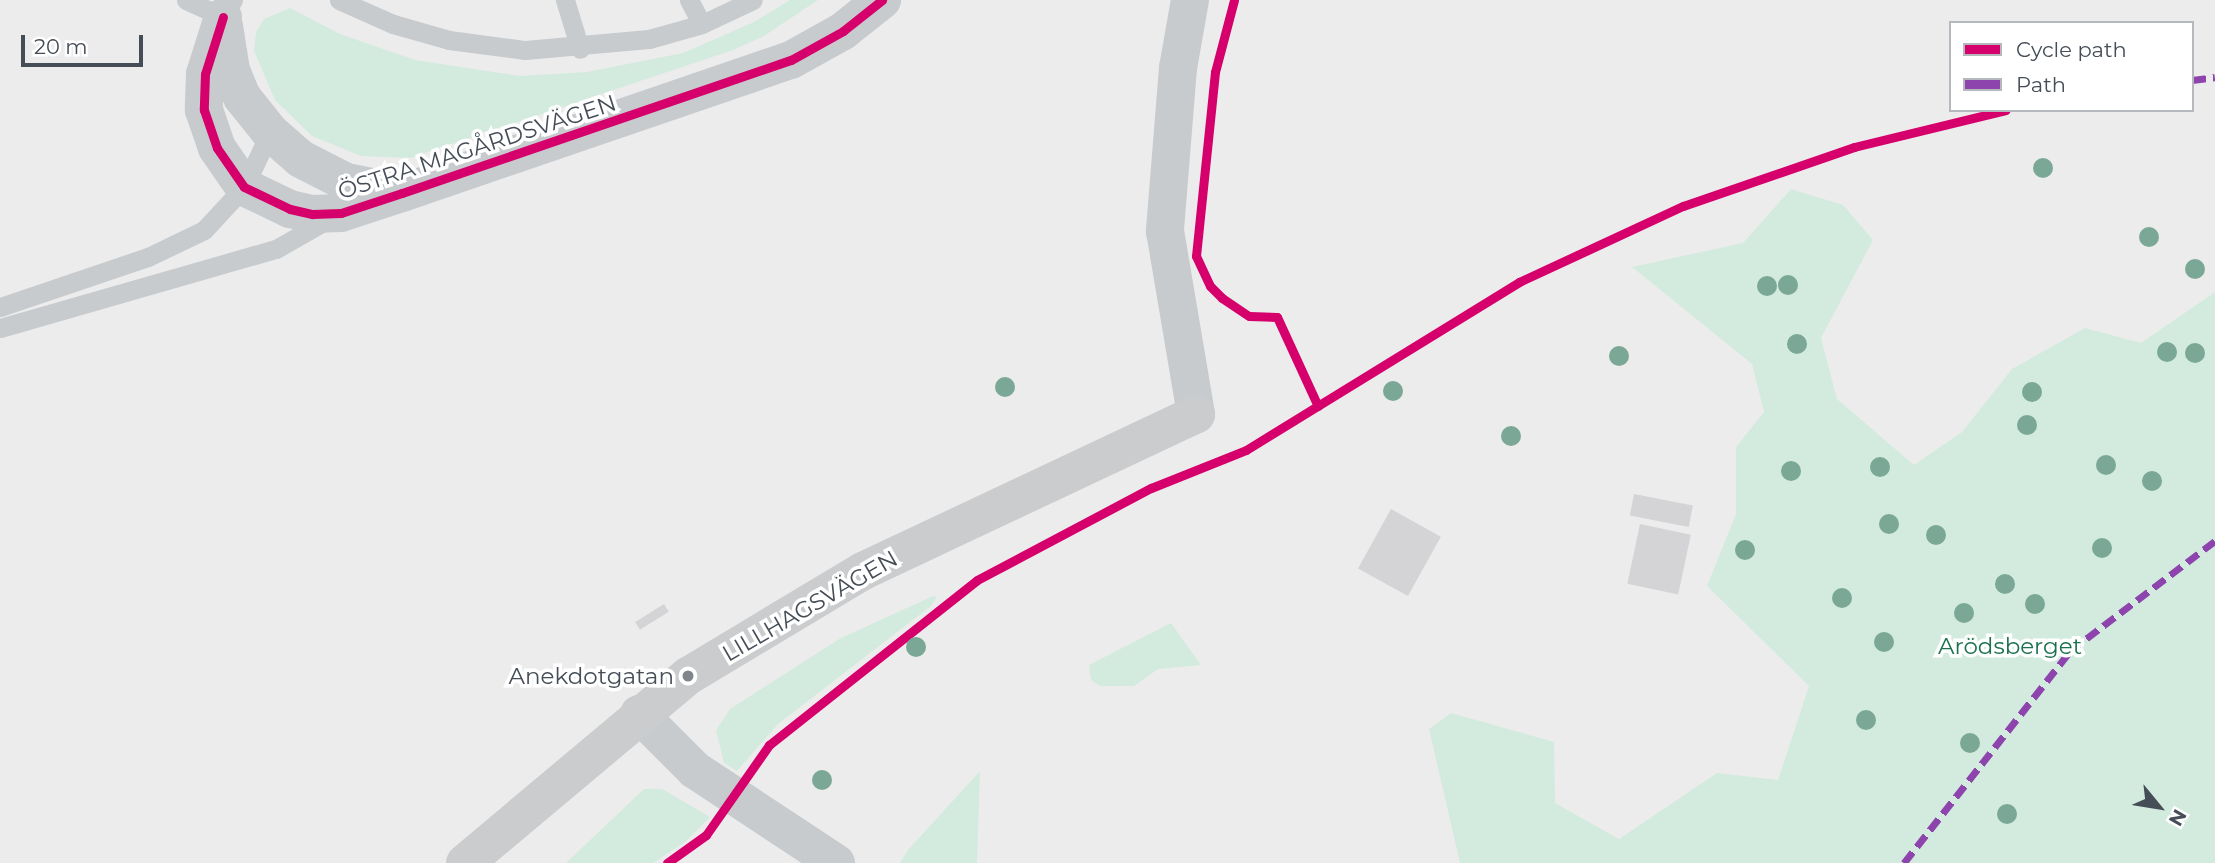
<!DOCTYPE html>
<meta charset="utf-8">
<style>
body{margin:0}
#map{position:relative;width:2215px;height:863px;overflow:hidden;background:#edecec;font-family:Montserrat,sans-serif}
div>[style]{position:absolute}
.green>*{inset:0;background:#d2ebde}
.building>*{inset:0;background:#d4d4d7;transform-origin:0 0}
.service>*{height:19px;margin:-9.5px;padding:0 9.5px;transform-origin:9.5px;border-radius:9.5px;background:#c8cbcd}
.minor>*{height:38px;margin:-19px;padding:0 19px;transform-origin:19px;border-radius:19px;background:#c8cbcd}
.secondary>*{height:38px;margin:-19px;padding:0 19px;transform-origin:19px;border-radius:19px;background:#caccce}
.quiet>*{height:7px;margin-top:-3.5px;transform-origin:0;background:repeating-linear-gradient(90deg,#8e44ad 0 14px,transparent 0 21px)}
.cycleway>*{height:9px;margin:-4.5px;padding:0 4.5px;transform-origin:4.5px;border-radius:4.5px;background:#d6006c}
.trees>*{width:20px;height:20px;margin:-10px;border-radius:50%;background:#7ba896}
.dots>*{width:19px;height:19px;translate:-50% -50%;box-sizing:border-box;border:4px solid #fff;border-radius:50%}
span{translate:-50% -50%;white-space:nowrap;text-align:center;line-height:1.15;-webkit-text-stroke:7px #fff;paint-order:stroke}
.street-label{font-size:23px;color:#454d57}
.park-label{font-size:23px;color:#1d7150}
.poi-label{font-size:23px;color:#454d57}
.right{translate:-100% -50%;text-align:right}
.legend{position:absolute;left:1949px;top:21px;width:245px;height:91px;box-sizing:border-box;background:#fff;border:2px solid #b5b8bc;margin:0;padding:9px 12px;list-style:none;font-size:21px;color:#454d57}
.legend li{display:flex;align-items:center;gap:14px;height:35px}
.legend b{width:35px;border:2px solid #b5b8bc}
.north{position:absolute;left:2124px;top:772px;width:70px;height:70px;-webkit-text-stroke:5px #fff;paint-order:stroke;rotate:120deg;font-size:19px;font-weight:700;line-height:28px;text-align:center;color:#454d57}
.north::after{content:'';display:block;margin:auto;width:24px;height:32px;background:#454d57;clip-path:polygon(50% 0,100% 100%,50% 72%,0 100%)}
.scale{position:absolute;left:21px;top:35px;width:122px;height:32px;box-sizing:border-box;border:4px solid #454d57;border-top:0;padding-left:9px;font-size:21px;line-height:24px;white-space:nowrap;color:#454d57;-webkit-text-stroke:5px #fff;paint-order:stroke}
</style>
<div id="map">
<div class="green">
<div style="clip-path:polygon(790px 0,818px 0,764px 36px,733px 50px,410px 158px,361px 156px,312px 136px,275px 100px,254px 51px,256px 32px,264px 19px,290px 8px,340px 34px,415px 60px,520px 76px,587px 72px,683px 53px,752px 23px)"></div>
<div style="clip-path:polygon(1791px 189px,1843px 205px,1873px 240px,1821px 338px,1837px 399px,1914px 465px,1962px 432px,2012px 369px,2085px 328px,2141px 343px,2215px 292px,2215px 863px,1460px 863px,1429px 729px,1451px 713px,1554px 742px,1555px 803px,1619px 839px,1717px 773px,1778px 780px,1809px 686px,1707px 586px,1736px 514px,1736px 447px,1764px 412px,1752px 364px,1632px 267px,1743px 243px)"></div>
<div style="clip-path:polygon(933px 596px,937px 597px,931px 606px,778px 724px,737px 771px,724px 763px,716px 730px,730px 709px,841px 638px)"></div>
<div style="clip-path:polygon(1171px 623px,1201px 665px,1158px 669px,1134px 686px,1100px 686px,1091px 680px,1089px 665px)"></div>
<div style="clip-path:polygon(980px 771px,977px 863px,900px 863px,908px 850px)"></div>
<div style="clip-path:polygon(644px 789px,662px 789px,710px 817px,685px 842px,653px 863px,566px 863px)"></div>
</div>
<div class="building">
<div style="left:1634px;top:494px;width:60px;height:22px;rotate:11deg"></div>
<div style="left:1391px;top:509px;width:57px;height:68px;rotate:29deg"></div>
<div style="left:1640px;top:524px;width:52px;height:61px;rotate:12deg"></div>
<div style="left:664px;top:604px;width:9px;height:34px;rotate:58deg"></div>
</div>
<div class="service">
<div style="left:186px;top:0;width:41px;rotate:24.7deg"></div>
<div style="left:223px;top:17px;width:20px;rotate:-60deg"></div>
<div style="left:339px;top:0;width:59px;rotate:24deg"></div>
<div style="left:393px;top:24px;width:58px;rotate:15.9deg"></div>
<div style="left:449px;top:40px;width:77px;rotate:7.5deg"></div>
<div style="left:525px;top:50px;width:124px;rotate:-5.1deg"></div>
<div style="left:649px;top:39px;width:55px;rotate:-15.8deg"></div>
<div style="left:702px;top:24px;width:56px;rotate:-25.2deg"></div>
<div style="left:565px;top:0;width:51px;rotate:73deg"></div>
<div style="left:689px;top:0;width:27px;rotate:62deg"></div>
<div style="left:0;top:307px;width:156px;rotate:-18.7deg"></div>
<div style="left:148px;top:257px;width:62px;rotate:-25.7deg"></div>
<div style="left:204px;top:230px;width:59px;rotate:-47.1deg"></div>
<div style="left:244px;top:187px;width:61px;rotate:-64.7deg"></div>
<div style="left:0;top:328px;width:287px;rotate:-16deg"></div>
<div style="left:276px;top:249px;width:59px;rotate:-29.6deg"></div>
</div>
<div class="minor">
<div style="left:1190px;top:0;width:69px;rotate:100deg"></div>
<div style="left:1178px;top:68px;width:164px;rotate:94.6deg"></div>
<div style="left:1165px;top:231px;width:186px;rotate:80.4deg"></div>
<div style="left:223px;top:17px;width:60px;rotate:107.5deg"></div>
<div style="left:205px;top:74px;width:36px;rotate:92deg"></div>
<div style="left:204px;top:110px;width:40px;rotate:71.1deg"></div>
<div style="left:217px;top:148px;width:47px;rotate:55.3deg"></div>
<div style="left:244px;top:187px;width:51px;rotate:25.6deg"></div>
<div style="left:290px;top:209px;width:23px;rotate:13deg"></div>
<div style="left:312px;top:214px;width:29px;rotate:-2deg"></div>
<div style="left:341px;top:213px;width:64px;rotate:-18.2deg"></div>
<div style="left:402px;top:193px;width:411px;rotate:-18.9deg"></div>
<div style="left:791px;top:60px;width:60px;rotate:-29.1deg"></div>
<div style="left:843px;top:31px;width:50px;rotate:-38.5deg"></div>
<div style="left:224px;top:26px;width:45px;rotate:81deg"></div>
<div style="left:231px;top:70px;width:29px;rotate:68deg"></div>
<div style="left:242px;top:97px;width:45px;rotate:51.3deg"></div>
<div style="left:270px;top:132px;width:41px;rotate:41.1deg"></div>
<div style="left:301px;top:159px;width:51px;rotate:27.1deg"></div>
<div style="left:346px;top:182px;width:51px;rotate:11.3deg"></div>
<div style="left:639px;top:714px;width:79px;rotate:45deg"></div>
<div style="left:695px;top:770px;width:169px;rotate:33.4deg"></div>
</div>
<div class="secondary">
<div style="left:465px;top:863px;width:291px;rotate:-40deg"></div>
<div style="left:688px;top:676px;width:204px;rotate:-31deg"></div>
<div style="left:863px;top:571px;width:368px;rotate:-25.2deg"></div>
</div>
<div class="quiet">
<div style="left:2192px;top:80px;width:23px;rotate:-7deg"></div>
<div style="left:1904px;top:863px;width:269px;rotate:-51.9deg"></div>
<div style="left:2070px;top:651px;width:182px;rotate:-37.2deg"></div>
</div>
<div class="cycleway">
<div style="left:1234px;top:0;width:74px;rotate:104.8deg"></div>
<div style="left:1215px;top:72px;width:185px;rotate:95.9deg"></div>
<div style="left:1196px;top:256px;width:33px;rotate:65deg"></div>
<div style="left:1210px;top:286px;width:17px;rotate:45deg"></div>
<div style="left:1222px;top:298px;width:32px;rotate:34deg"></div>
<div style="left:1249px;top:316px;width:28px;rotate:2deg"></div>
<div style="left:1277px;top:317px;width:98px;rotate:65.3deg"></div>
<div style="left:223px;top:17px;width:60px;rotate:107.5deg"></div>
<div style="left:205px;top:74px;width:36px;rotate:92deg"></div>
<div style="left:204px;top:110px;width:40px;rotate:71.1deg"></div>
<div style="left:217px;top:148px;width:47px;rotate:55.3deg"></div>
<div style="left:244px;top:187px;width:51px;rotate:25.6deg"></div>
<div style="left:290px;top:209px;width:23px;rotate:13deg"></div>
<div style="left:312px;top:214px;width:29px;rotate:-2deg"></div>
<div style="left:341px;top:213px;width:64px;rotate:-18.2deg"></div>
<div style="left:402px;top:193px;width:411px;rotate:-18.9deg"></div>
<div style="left:791px;top:60px;width:60px;rotate:-29.1deg"></div>
<div style="left:843px;top:31px;width:50px;rotate:-38.5deg"></div>
<div style="left:667px;top:863px;width:48px;rotate:-35.7deg"></div>
<div style="left:706px;top:835px;width:110px;rotate:-55deg"></div>
<div style="left:769px;top:745px;width:265px;rotate:-38.4deg"></div>
<div style="left:977px;top:580px;width:197px;rotate:-27.9deg"></div>
<div style="left:1151px;top:488px;width:102px;rotate:-21.8deg"></div>
<div style="left:1246px;top:450px;width:321px;rotate:-31.6deg"></div>
<div style="left:1519px;top:282px;width:181px;rotate:-24.9deg"></div>
<div style="left:1683px;top:206px;width:181px;rotate:-19deg"></div>
<div style="left:1854px;top:147px;width:156px;rotate:-13.7deg"></div>
</div>
<div class="trees">
<div style="left:2043px;top:168px"></div>
<div style="left:2149px;top:237px"></div>
<div style="left:2195px;top:269px"></div>
<div style="left:1788px;top:285px"></div>
<div style="left:1767px;top:286px"></div>
<div style="left:1797px;top:344px"></div>
<div style="left:2167px;top:352px"></div>
<div style="left:2195px;top:353px"></div>
<div style="left:1619px;top:356px"></div>
<div style="left:1005px;top:387px"></div>
<div style="left:1393px;top:391px"></div>
<div style="left:2032px;top:392px"></div>
<div style="left:2027px;top:425px"></div>
<div style="left:1511px;top:436px"></div>
<div style="left:2106px;top:465px"></div>
<div style="left:1880px;top:467px"></div>
<div style="left:1791px;top:471px"></div>
<div style="left:2152px;top:481px"></div>
<div style="left:1889px;top:524px"></div>
<div style="left:1936px;top:535px"></div>
<div style="left:2102px;top:548px"></div>
<div style="left:1745px;top:550px"></div>
<div style="left:2005px;top:584px"></div>
<div style="left:1842px;top:598px"></div>
<div style="left:2035px;top:604px"></div>
<div style="left:1964px;top:613px"></div>
<div style="left:1884px;top:642px"></div>
<div style="left:916px;top:647px"></div>
<div style="left:1866px;top:720px"></div>
<div style="left:1970px;top:743px"></div>
<div style="left:822px;top:780px"></div>
<div style="left:2007px;top:814px"></div>
</div>
<div class="dots">
<div style="left:688px;top:676px;background:#80858b"></div>
</div>
<div class="street-label">
<span style="left:477px;top:147px;rotate:-18deg">ÖSTRA MAGÅRDSVÄGEN</span>
<span style="left:810px;top:606px;rotate:-30deg">LILLHAGSVÄGEN</span>
</div>
<div class="park-label">
<span style="left:2010px;top:646px">Arödsberget</span>
</div>
<div class="poi-label">
<span class="right" style="left:674px;top:676px">Anekdotgatan</span>
</div>
<ul class="legend">
<li><b style="height:9px;background:#d6006c"></b>Cycle path</li>
<li><b style="height:9px;background:#8e44ad"></b>Path</li>
</ul>
<div class="north">N</div>
<div class="scale">20 m</div>
</div>
